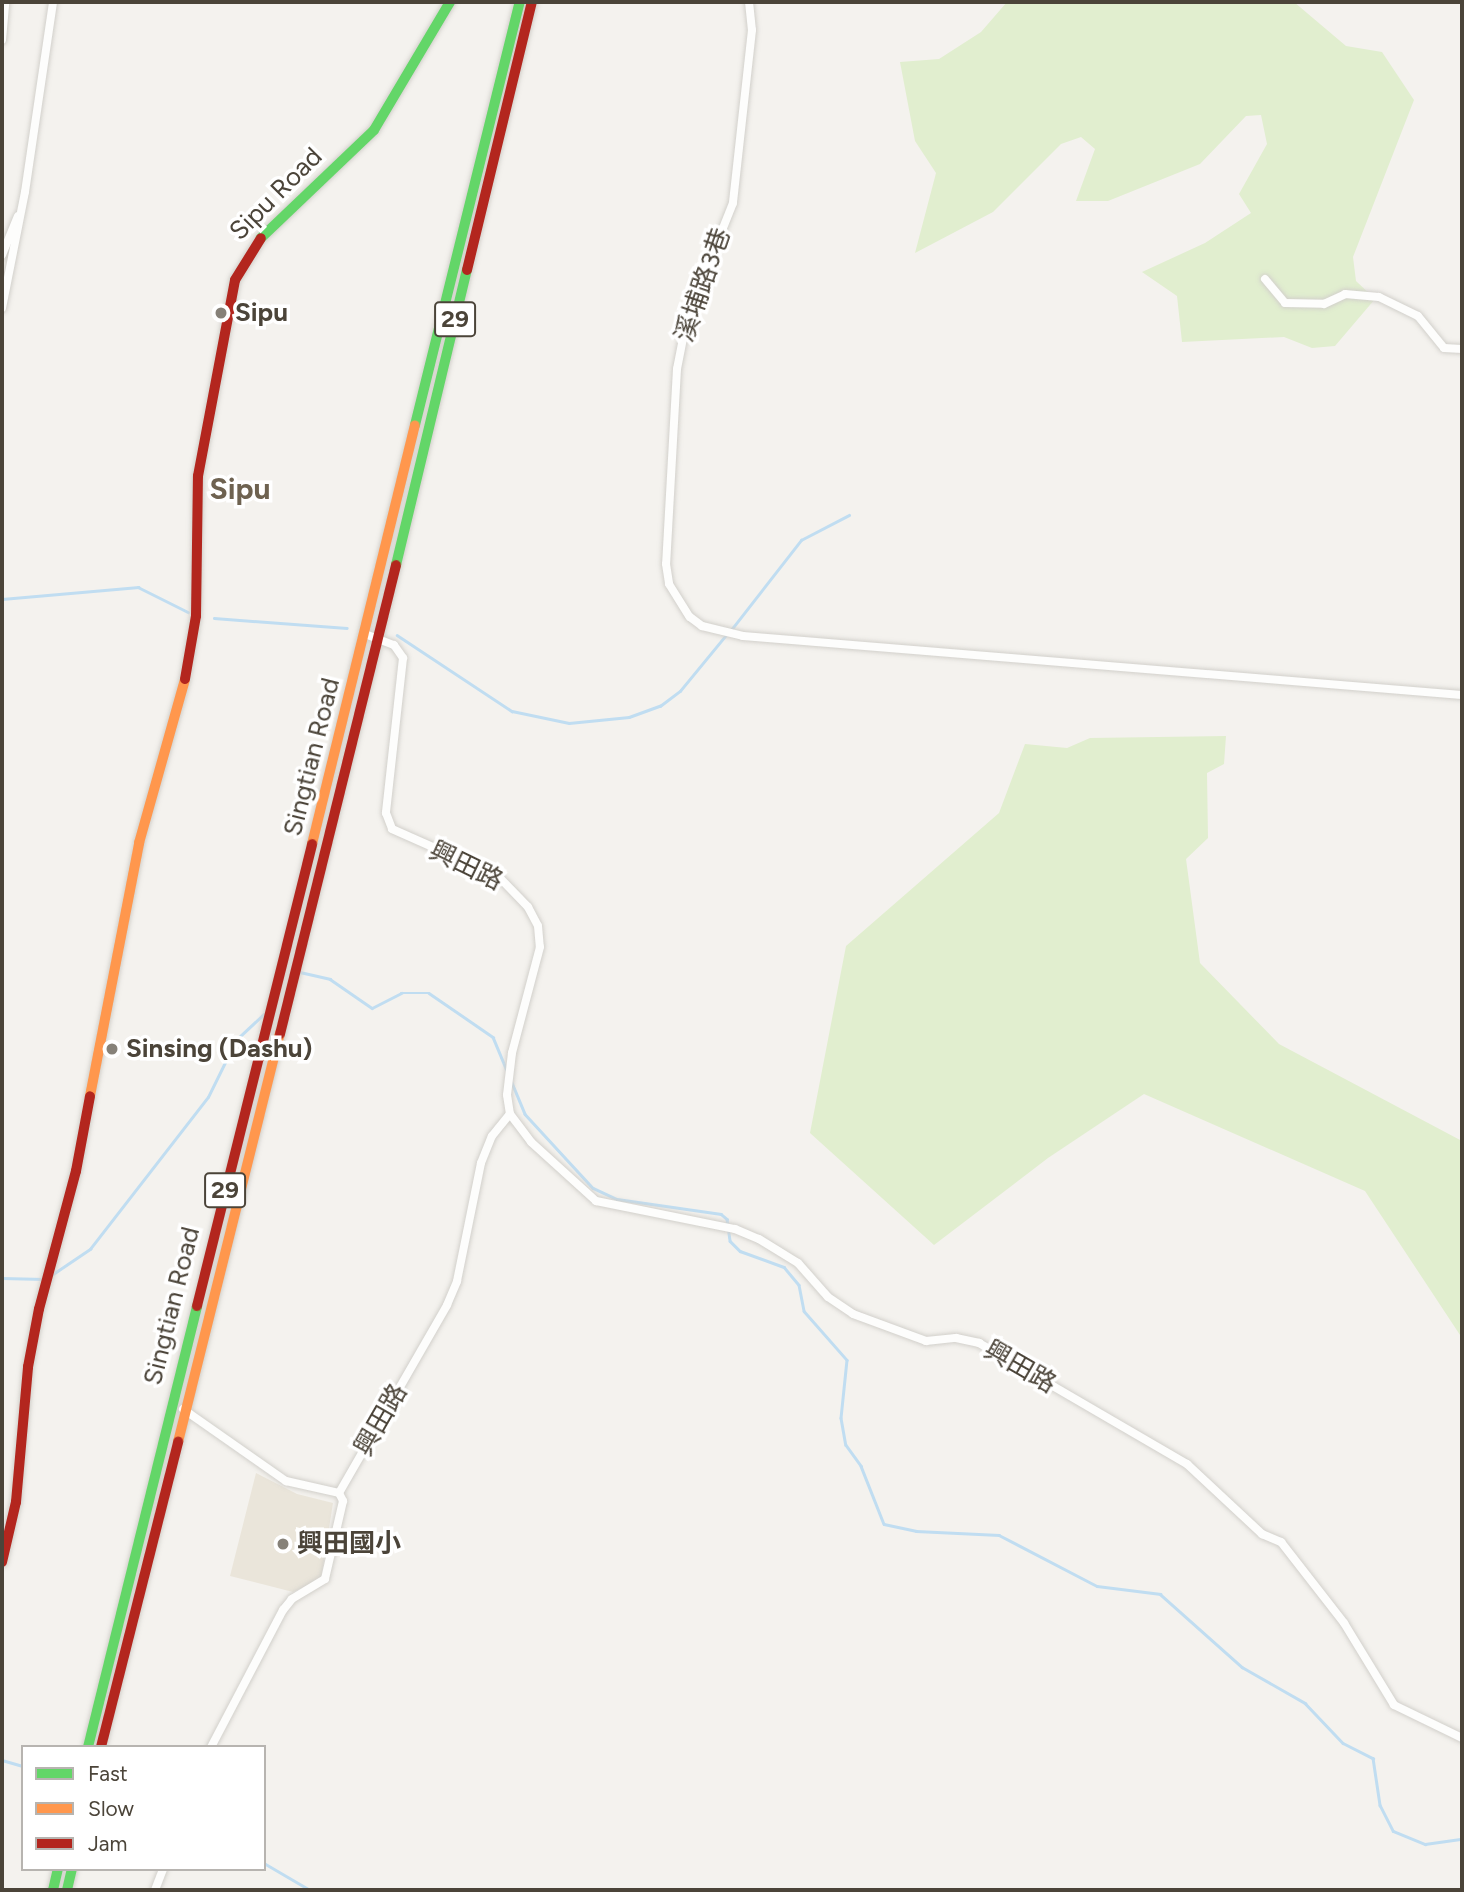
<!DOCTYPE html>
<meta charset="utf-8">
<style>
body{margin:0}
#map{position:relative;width:1464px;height:1892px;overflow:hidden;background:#f4f2ee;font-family:Figtree,"Noto Sans TC",sans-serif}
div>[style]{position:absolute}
.education>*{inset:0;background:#eae5da}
.green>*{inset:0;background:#e1eecf}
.stream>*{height:2.5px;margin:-1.25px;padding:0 1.25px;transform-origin:1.25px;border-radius:1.25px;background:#c0ddf1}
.roads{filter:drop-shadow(0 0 2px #d2d0cb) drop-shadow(0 0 2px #d2d0cb)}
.street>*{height:8px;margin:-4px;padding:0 4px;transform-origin:4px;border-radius:4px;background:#fdfdfc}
.fast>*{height:10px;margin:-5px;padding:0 5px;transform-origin:5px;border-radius:5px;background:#63d668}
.slow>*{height:10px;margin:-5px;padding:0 5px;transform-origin:5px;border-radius:5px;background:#ff974d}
.jam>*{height:10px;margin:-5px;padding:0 5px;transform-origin:5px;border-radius:5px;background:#b3261e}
.dots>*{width:19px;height:19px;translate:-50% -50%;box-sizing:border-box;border:4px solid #fff;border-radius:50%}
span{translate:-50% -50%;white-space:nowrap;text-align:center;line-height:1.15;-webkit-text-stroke:7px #fff;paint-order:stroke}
.shield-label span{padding:2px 5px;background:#fff;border:2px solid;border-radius:5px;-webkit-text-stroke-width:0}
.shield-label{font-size:24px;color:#4b4439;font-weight:700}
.street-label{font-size:26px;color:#4b4439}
.poi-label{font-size:26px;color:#4b4439;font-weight:700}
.left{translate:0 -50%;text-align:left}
.quarter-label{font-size:30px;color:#6e6250;font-weight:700}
.frame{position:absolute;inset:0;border:4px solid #4b4439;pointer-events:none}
.legend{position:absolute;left:21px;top:1745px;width:245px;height:126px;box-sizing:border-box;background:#fff;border:2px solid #b7b4b0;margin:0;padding:9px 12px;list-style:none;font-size:21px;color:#4b4439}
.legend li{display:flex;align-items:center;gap:14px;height:35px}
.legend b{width:35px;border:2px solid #b7b4b0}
</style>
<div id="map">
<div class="education">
<div style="clip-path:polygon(256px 1473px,297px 1494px,333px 1503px,321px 1579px,293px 1592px,230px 1576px)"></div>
</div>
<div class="green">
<div style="clip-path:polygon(1007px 2px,1294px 2px,1346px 46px,1382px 52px,1414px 100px,1353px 257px,1356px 281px,1375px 299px,1335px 346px,1312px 348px,1284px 337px,1182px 342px,1177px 296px,1142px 272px,1205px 243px,1251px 213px,1239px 194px,1267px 144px,1261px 115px,1246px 116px,1200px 164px,1108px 201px,1076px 201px,1095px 149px,1081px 137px,1061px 144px,993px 212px,915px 253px,936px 173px,915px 141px,900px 62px,939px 59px,981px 32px)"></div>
<div style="clip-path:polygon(1226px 736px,1224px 764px,1207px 773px,1208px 838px,1186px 859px,1200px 963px,1279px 1044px,1462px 1141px,1462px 1338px,1365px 1191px,1144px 1094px,1048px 1158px,934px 1245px,810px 1133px,846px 946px,999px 813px,1025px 744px,1067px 748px,1090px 738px)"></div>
</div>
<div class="stream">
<div style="left:2px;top:599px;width:137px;rotate:-5deg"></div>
<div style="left:138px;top:587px;width:56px;rotate:26.6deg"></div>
<div style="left:214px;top:618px;width:133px;rotate:4.3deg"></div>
<div style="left:731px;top:630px;width:114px;rotate:-52.1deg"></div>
<div style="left:801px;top:540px;width:54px;rotate:-27.5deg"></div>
<div style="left:397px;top:635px;width:138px;rotate:33.5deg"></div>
<div style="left:512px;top:711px;width:58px;rotate:11.9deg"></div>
<div style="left:569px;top:723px;width:60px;rotate:-5.7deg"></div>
<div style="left:629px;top:717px;width:33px;rotate:-20deg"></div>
<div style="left:660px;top:706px;width:25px;rotate:-37deg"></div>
<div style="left:680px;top:691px;width:72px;rotate:-50.6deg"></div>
<div style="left:300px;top:972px;width:31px;rotate:13deg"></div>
<div style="left:330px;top:979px;width:51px;rotate:34.6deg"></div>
<div style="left:372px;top:1008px;width:33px;rotate:-27deg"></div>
<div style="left:401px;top:993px;width:28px"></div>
<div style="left:429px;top:993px;width:78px;rotate:34.5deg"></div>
<div style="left:493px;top:1037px;width:83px;rotate:67.4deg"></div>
<div style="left:525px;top:1114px;width:100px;rotate:47.4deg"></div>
<div style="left:593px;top:1188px;width:26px;rotate:25deg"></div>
<div style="left:617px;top:1199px;width:105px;rotate:8.2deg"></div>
<div style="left:721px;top:1214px;width:8px;rotate:40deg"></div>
<div style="left:727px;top:1219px;width:22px;rotate:82deg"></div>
<div style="left:730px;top:1241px;width:14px;rotate:45deg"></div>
<div style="left:740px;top:1251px;width:47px;rotate:20deg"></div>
<div style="left:784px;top:1267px;width:23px;rotate:50deg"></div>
<div style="left:799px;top:1285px;width:26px;rotate:79deg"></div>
<div style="left:804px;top:1311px;width:65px;rotate:48.7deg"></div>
<div style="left:847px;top:1360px;width:58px;rotate:95.9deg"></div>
<div style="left:841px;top:1418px;width:27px;rotate:80deg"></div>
<div style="left:846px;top:1445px;width:26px;rotate:54deg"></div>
<div style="left:861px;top:1466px;width:62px;rotate:68.4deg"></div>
<div style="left:884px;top:1524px;width:33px;rotate:12deg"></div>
<div style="left:916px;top:1531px;width:83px;rotate:2.8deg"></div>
<div style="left:999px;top:1535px;width:110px;rotate:27.5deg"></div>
<div style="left:1097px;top:1586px;width:64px;rotate:7.2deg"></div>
<div style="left:1160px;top:1594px;width:110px;rotate:41.7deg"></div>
<div style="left:1242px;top:1667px;width:73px;rotate:29.7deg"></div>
<div style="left:1305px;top:1703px;width:55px;rotate:46.5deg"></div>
<div style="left:1343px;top:1743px;width:34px;rotate:27deg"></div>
<div style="left:1373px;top:1758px;width:48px;rotate:81.5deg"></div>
<div style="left:1380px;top:1805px;width:29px;rotate:63deg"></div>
<div style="left:1393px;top:1831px;width:35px;rotate:22deg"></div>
<div style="left:1425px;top:1844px;width:37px;rotate:-8deg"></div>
<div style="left:53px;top:1274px;width:45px;rotate:-34deg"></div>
<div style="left:90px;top:1249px;width:192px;rotate:-52.2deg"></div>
<div style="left:208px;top:1097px;width:64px;rotate:-63.8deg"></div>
<div style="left:236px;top:1040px;width:38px;rotate:-43deg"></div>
<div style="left:2px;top:1278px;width:42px;rotate:1.4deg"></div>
<div style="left:2px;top:1760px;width:22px;rotate:16deg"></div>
<div style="left:264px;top:1863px;width:53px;rotate:30.4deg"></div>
</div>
<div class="roads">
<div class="street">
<div style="left:749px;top:2px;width:28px;rotate:84deg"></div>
<div style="left:752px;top:30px;width:174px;rotate:96.3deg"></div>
<div style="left:733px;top:203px;width:124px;rotate:111.8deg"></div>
<div style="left:687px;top:318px;width:52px;rotate:101.1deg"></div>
<div style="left:677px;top:369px;width:195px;rotate:93.2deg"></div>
<div style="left:666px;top:564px;width:20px;rotate:81deg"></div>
<div style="left:669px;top:584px;width:39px;rotate:58deg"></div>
<div style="left:690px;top:617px;width:15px;rotate:37deg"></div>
<div style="left:702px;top:626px;width:42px;rotate:13.7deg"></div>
<div style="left:743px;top:636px;width:721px;rotate:4.69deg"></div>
<div style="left:2px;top:40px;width:38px;rotate:-85deg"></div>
<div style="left:2px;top:255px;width:42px;rotate:-67.7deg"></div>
<div style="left:1265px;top:279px;width:31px;rotate:50deg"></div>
<div style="left:1285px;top:303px;width:39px;rotate:1deg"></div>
<div style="left:1324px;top:304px;width:23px;rotate:-25deg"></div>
<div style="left:1345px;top:294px;width:34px;rotate:5deg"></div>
<div style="left:1379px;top:297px;width:43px;rotate:26deg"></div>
<div style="left:1418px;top:316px;width:41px;rotate:50.9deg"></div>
<div style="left:1444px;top:348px;width:18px;rotate:3deg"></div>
<div style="left:2px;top:308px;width:118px;rotate:-78.8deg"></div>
<div style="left:25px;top:192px;width:192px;rotate:-81.6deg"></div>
<div style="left:365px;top:634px;width:31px;rotate:21deg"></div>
<div style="left:394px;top:645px;width:16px;rotate:55deg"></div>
<div style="left:403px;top:658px;width:156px;rotate:96.3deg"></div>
<div style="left:386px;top:813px;width:17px;rotate:69deg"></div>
<div style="left:392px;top:829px;width:116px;rotate:23.9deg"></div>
<div style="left:498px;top:876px;width:43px;rotate:45.9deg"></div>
<div style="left:528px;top:907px;width:21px;rotate:62deg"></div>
<div style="left:538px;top:926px;width:21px;rotate:85deg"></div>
<div style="left:540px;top:947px;width:110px;rotate:104.8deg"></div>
<div style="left:512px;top:1053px;width:42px;rotate:96.8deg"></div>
<div style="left:507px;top:1095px;width:19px;rotate:81deg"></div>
<div style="left:510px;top:1114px;width:35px;rotate:53deg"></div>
<div style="left:531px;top:1142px;width:88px;rotate:42.2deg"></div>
<div style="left:596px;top:1201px;width:142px;rotate:11.4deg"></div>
<div style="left:735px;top:1229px;width:26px;rotate:23deg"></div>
<div style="left:759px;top:1239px;width:46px;rotate:31.6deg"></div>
<div style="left:798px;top:1263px;width:45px;rotate:48.6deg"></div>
<div style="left:828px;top:1297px;width:30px;rotate:34deg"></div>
<div style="left:853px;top:1314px;width:78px;rotate:20.3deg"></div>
<div style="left:926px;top:1341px;width:30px;rotate:-6deg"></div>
<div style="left:956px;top:1338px;width:24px;rotate:12deg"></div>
<div style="left:979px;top:1343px;width:241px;rotate:30.2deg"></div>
<div style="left:1187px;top:1464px;width:103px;rotate:43deg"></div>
<div style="left:1262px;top:1534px;width:21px;rotate:23deg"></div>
<div style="left:1281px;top:1542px;width:103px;rotate:52.1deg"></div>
<div style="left:1344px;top:1623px;width:96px;rotate:58.6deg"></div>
<div style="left:1394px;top:1705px;width:76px;rotate:25.9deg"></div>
<div style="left:183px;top:1409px;width:126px;rotate:35deg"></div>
<div style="left:286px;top:1481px;width:54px;rotate:12.8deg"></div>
<div style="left:339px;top:1493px;width:9px;rotate:63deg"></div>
<div style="left:343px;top:1501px;width:80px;rotate:103deg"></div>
<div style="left:325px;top:1579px;width:39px;rotate:149deg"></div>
<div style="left:292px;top:1599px;width:14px;rotate:129deg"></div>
<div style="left:283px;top:1610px;width:155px;rotate:117.7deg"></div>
<div style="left:339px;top:1493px;width:217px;rotate:-60.1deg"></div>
<div style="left:447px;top:1305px;width:26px;rotate:-67deg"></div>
<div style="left:457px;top:1281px;width:120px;rotate:-78.5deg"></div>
<div style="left:481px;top:1163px;width:29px;rotate:-68deg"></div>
<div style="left:492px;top:1136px;width:28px;rotate:-51deg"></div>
<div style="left:155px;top:1890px;width:22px;rotate:-69deg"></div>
</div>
<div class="fast">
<div style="left:261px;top:238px;width:156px;rotate:-43.7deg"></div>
<div style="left:374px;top:130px;width:149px;rotate:-59.3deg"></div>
<div style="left:415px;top:425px;width:436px;rotate:-76.1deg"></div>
<div style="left:396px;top:565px;width:303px;rotate:-76.5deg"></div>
<div style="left:88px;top:1747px;width:454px;rotate:-76.1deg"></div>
<div style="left:53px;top:1890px;width:22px;rotate:-77deg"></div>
<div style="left:67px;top:1890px;width:22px;rotate:-77deg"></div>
</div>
<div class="slow">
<div style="left:312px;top:844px;width:431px;rotate:-76.2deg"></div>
<div style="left:90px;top:1096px;width:258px;rotate:-79deg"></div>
<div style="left:139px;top:843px;width:170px;rotate:-74.3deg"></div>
<div style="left:178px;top:1442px;width:421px;rotate:-76deg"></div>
</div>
<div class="jam">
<div style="left:467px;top:270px;width:276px;rotate:-76.4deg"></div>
<div style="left:185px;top:679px;width:64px;rotate:-80.1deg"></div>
<div style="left:196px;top:616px;width:140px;rotate:-89.2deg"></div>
<div style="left:198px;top:476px;width:199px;rotate:-79.3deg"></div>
<div style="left:235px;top:280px;width:49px;rotate:-58.2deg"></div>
<div style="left:280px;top:1034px;width:483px;rotate:-76.1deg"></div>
<div style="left:197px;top:1306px;width:476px;rotate:-76deg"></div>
<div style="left:2px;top:1562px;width:62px;rotate:-76.9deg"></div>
<div style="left:16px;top:1502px;width:136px;rotate:-84.9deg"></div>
<div style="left:28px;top:1367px;width:59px;rotate:-79.3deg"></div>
<div style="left:39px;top:1309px;width:143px;rotate:-75deg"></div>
<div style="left:76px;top:1171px;width:76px;rotate:-79.4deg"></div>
<div style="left:101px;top:1747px;width:315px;rotate:-75.8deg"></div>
</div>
</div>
<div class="dots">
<div style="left:221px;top:313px;background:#868178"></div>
<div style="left:112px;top:1049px;background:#868178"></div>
<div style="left:283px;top:1544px;background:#868178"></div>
</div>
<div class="shield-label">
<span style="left:455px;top:319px">29</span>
<span style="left:225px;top:1190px">29</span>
</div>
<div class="street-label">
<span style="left:276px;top:194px;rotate:-45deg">Sipu Road</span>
<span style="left:703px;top:285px;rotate:-71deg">溪埔路3巷</span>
<span style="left:312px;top:757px;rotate:-76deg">Singtian Road</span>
<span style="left:466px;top:866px;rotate:26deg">興田路</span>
<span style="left:172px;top:1306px;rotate:-76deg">Singtian Road</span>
<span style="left:1020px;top:1367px;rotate:30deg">興田路</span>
<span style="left:381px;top:1420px;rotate:-60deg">興田路</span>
</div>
<div class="poi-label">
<span class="left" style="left:235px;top:313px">Sipu</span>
<span class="left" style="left:126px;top:1049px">Sinsing (Dashu)</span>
<span class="left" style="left:297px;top:1544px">興田國小</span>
</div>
<div class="quarter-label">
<span style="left:240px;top:489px">Sipu</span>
</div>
<div class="frame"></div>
<ul class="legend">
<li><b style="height:9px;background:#63d668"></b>Fast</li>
<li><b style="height:9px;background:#ff974d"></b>Slow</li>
<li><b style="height:9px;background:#b3261e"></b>Jam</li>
</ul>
</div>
